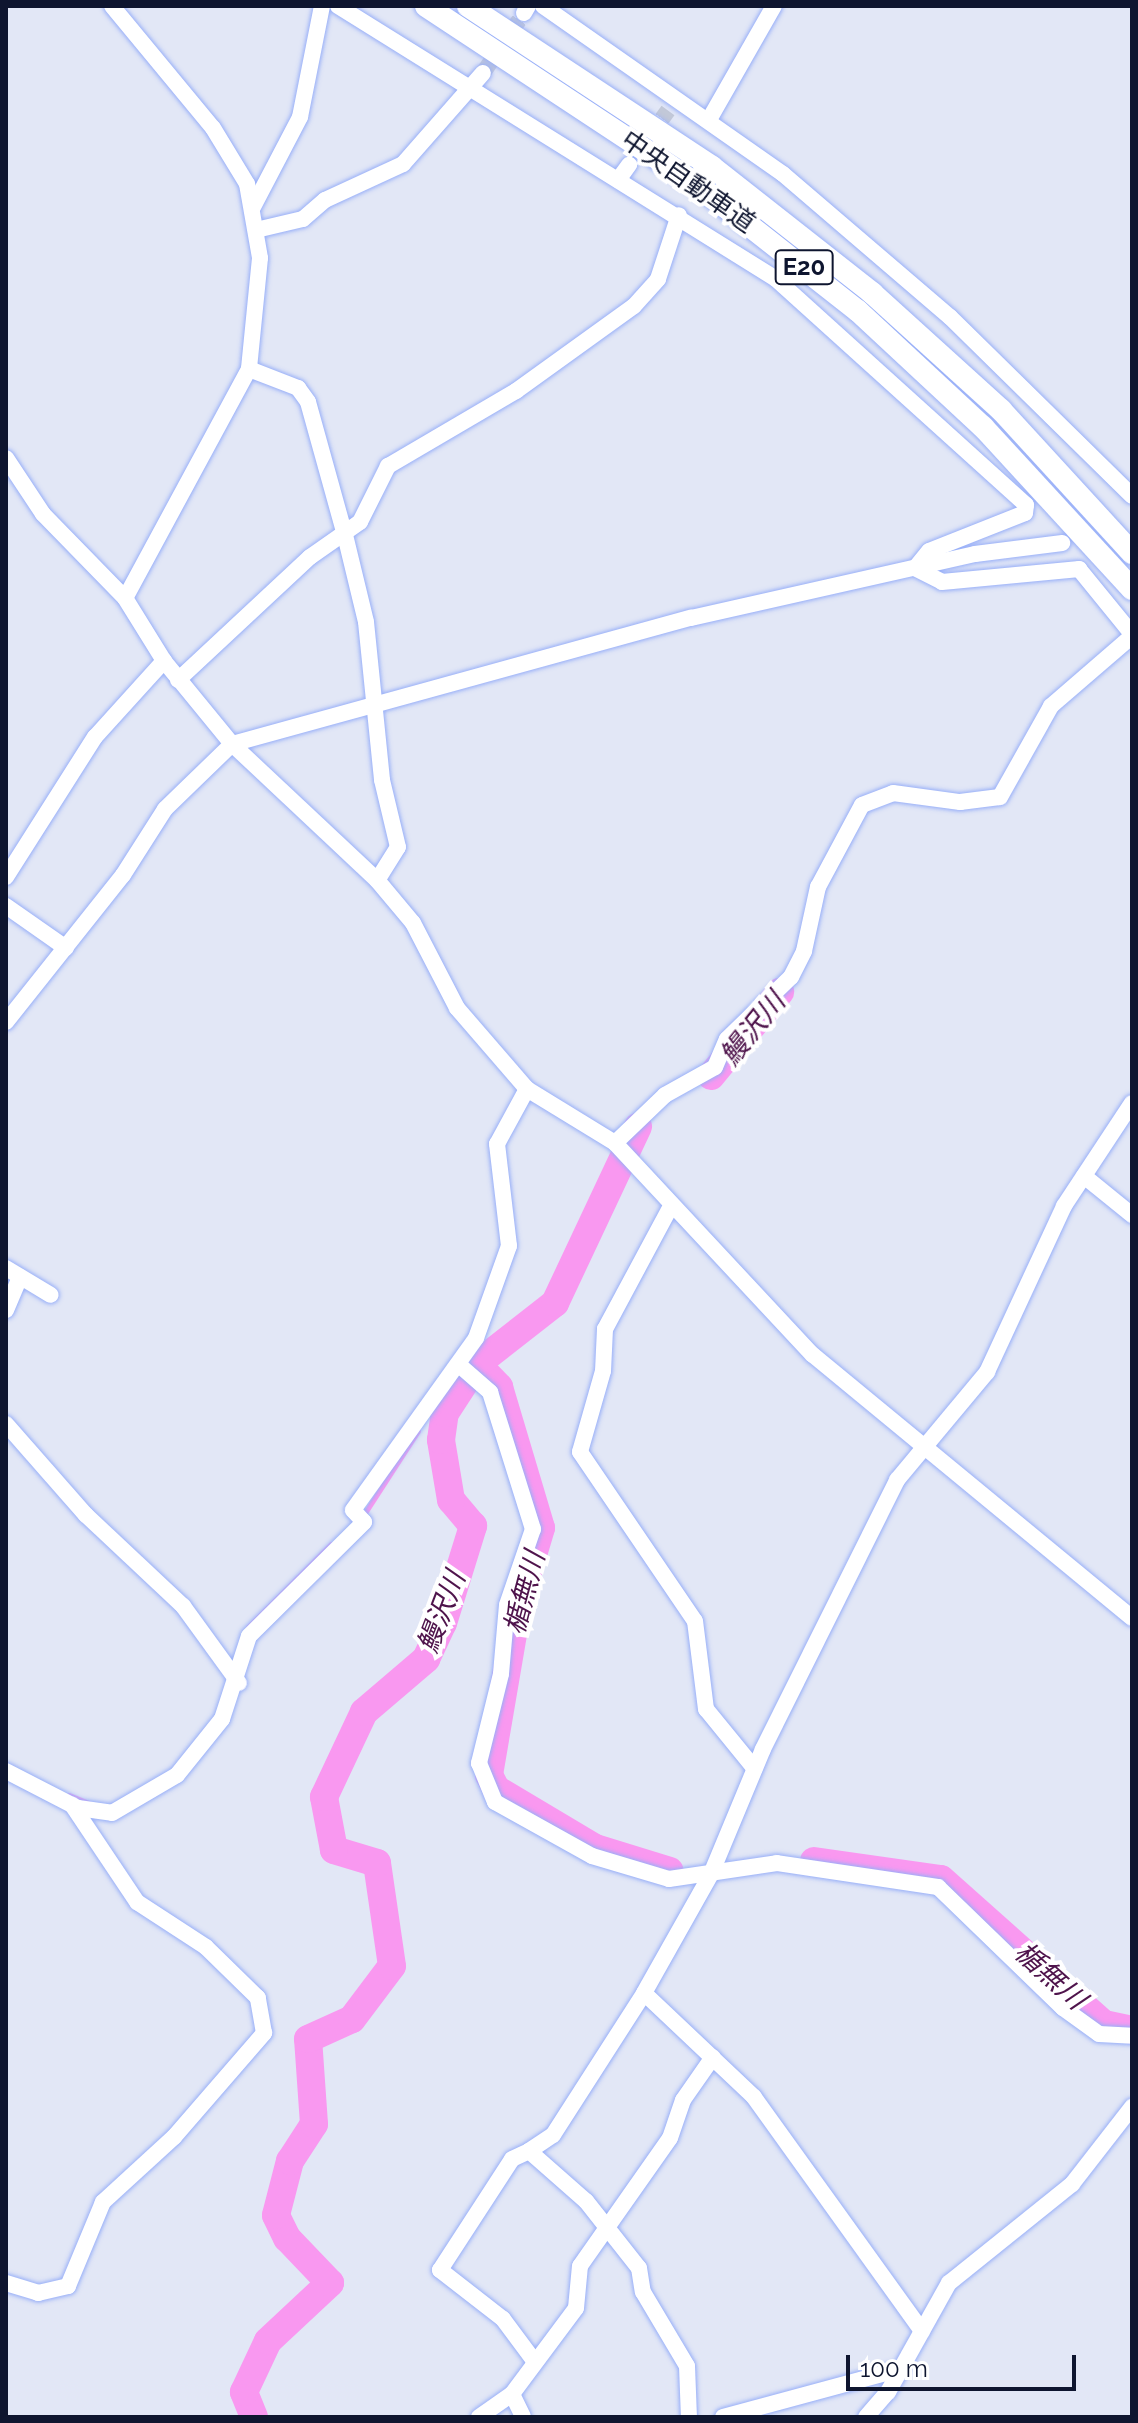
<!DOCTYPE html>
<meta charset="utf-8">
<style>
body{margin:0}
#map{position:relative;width:1138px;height:2423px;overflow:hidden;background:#e2e7f6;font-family:Raleway,"Noto Sans JP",sans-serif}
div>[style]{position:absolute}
.stream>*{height:5px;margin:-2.5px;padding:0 2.5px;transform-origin:2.5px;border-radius:2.5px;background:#f998f0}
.river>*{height:28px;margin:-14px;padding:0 14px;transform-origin:14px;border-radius:14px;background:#f998f0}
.minor-tunnel>*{height:16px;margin-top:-8px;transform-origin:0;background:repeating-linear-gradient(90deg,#c2c8d8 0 16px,transparent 0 24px)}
.roads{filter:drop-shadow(0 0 2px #98aff8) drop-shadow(0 0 2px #98aff8)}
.minor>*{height:16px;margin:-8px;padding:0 8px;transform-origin:8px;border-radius:8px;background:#fff}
.highway>*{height:22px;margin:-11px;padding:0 11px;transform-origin:11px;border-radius:11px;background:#fff}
span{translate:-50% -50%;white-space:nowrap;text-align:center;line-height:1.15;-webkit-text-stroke:8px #fff;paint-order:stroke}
.shield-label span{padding:2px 6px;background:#fff;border:2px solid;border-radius:6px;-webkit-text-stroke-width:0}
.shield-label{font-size:24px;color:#0e152f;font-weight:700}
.street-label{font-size:26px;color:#0e152f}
.water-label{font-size:28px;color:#4f144c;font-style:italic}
.frame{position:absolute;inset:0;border:8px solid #0e152f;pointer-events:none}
.scale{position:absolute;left:846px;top:2355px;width:230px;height:36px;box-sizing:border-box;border:4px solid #0e152f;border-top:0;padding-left:10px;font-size:24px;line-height:28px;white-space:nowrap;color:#0e152f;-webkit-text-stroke:6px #fff;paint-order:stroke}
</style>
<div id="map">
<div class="stream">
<div style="left:463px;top:1359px;width:15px;rotate:20deg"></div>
<div style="left:441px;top:1378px;width:23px;rotate:-56deg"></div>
<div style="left:363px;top:1516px;width:101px;rotate:-57.1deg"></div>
<div style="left:248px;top:1627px;width:117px;rotate:-45deg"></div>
<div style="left:69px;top:1795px;width:22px;rotate:22deg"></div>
</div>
<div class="river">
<div style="left:711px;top:1076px;width:109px;rotate:-50.6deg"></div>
<div style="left:477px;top:1364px;width:32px;rotate:46deg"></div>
<div style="left:499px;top:1387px;width:147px;rotate:73.4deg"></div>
<div style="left:541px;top:1528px;width:80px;rotate:106.6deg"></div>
<div style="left:518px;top:1605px;width:172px;rotate:99.7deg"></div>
<div style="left:489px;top:1775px;width:16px;rotate:63deg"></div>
<div style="left:496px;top:1789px;width:115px;rotate:30.8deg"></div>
<div style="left:595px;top:1848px;width:78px;rotate:17deg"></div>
<div style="left:814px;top:1861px;width:128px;rotate:8.1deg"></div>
<div style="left:941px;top:1879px;width:218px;rotate:41.7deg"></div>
<div style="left:1104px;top:2024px;width:29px;rotate:12deg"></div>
<div style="left:254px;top:2417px;width:27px;rotate:-112deg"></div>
<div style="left:244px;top:2392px;width:56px;rotate:-64.8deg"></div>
<div style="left:268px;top:2341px;width:85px;rotate:-43.1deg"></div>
<div style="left:330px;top:2283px;width:62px;rotate:-133.7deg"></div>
<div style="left:287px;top:2238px;width:25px;rotate:-116deg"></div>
<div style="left:276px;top:2215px;width:56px;rotate:-75.5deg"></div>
<div style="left:290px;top:2161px;width:44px;rotate:-57deg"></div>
<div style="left:314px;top:2124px;width:85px;rotate:-94deg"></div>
<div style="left:308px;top:2039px;width:48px;rotate:-24.4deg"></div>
<div style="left:352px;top:2019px;width:66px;rotate:-53deg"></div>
<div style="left:392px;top:1966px;width:104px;rotate:-98.3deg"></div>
<div style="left:377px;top:1863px;width:45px;rotate:-163.2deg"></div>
<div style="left:334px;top:1850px;width:54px;rotate:-100.7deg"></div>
<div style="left:324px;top:1797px;width:94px;rotate:-64.8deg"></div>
<div style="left:364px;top:1712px;width:82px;rotate:-40.5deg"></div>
<div style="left:426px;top:1659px;width:40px;rotate:-65deg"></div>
<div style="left:443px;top:1623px;width:102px;rotate:-72.8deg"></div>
<div style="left:473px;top:1526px;width:34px;rotate:-130deg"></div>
<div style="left:451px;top:1500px;width:61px;rotate:-99.5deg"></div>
<div style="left:441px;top:1440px;width:27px;rotate:-82deg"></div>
<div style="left:445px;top:1413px;width:59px;rotate:-56.9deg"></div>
<div style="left:477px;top:1364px;width:99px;rotate:-38deg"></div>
<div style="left:555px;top:1303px;width:195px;rotate:-64.8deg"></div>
</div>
<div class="minor-tunnel">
<div style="left:483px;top:73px;width:73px;rotate:-55.7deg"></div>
<div style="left:648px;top:138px;width:34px;rotate:-54deg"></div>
</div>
<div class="roads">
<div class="minor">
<div style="left:112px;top:6px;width:158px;rotate:50.4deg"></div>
<div style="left:213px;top:128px;width:66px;rotate:58.7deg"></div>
<div style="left:247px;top:184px;width:75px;rotate:80deg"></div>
<div style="left:260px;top:258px;width:112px;rotate:95.7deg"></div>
<div style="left:249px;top:369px;width:260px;rotate:118.4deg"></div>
<div style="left:125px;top:598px;width:74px;rotate:58.2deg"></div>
<div style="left:164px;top:661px;width:107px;rotate:50.7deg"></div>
<div style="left:232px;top:744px;width:199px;rotate:43.2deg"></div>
<div style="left:377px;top:880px;width:56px;rotate:50.1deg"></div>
<div style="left:413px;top:923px;width:96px;rotate:62.6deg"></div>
<div style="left:457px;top:1008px;width:107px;rotate:49.2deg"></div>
<div style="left:527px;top:1089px;width:103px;rotate:31.5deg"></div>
<div style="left:615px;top:1143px;width:290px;rotate:47deg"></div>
<div style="left:813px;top:1355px;width:413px;rotate:39.5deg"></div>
<div style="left:338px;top:6px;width:516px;rotate:31.93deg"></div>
<div style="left:776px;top:279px;width:337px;rotate:42.1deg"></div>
<div style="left:1026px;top:505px;width:8px;rotate:97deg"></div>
<div style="left:1025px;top:513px;width:103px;rotate:158.4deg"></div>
<div style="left:929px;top:551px;width:22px;rotate:129deg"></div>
<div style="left:915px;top:568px;width:30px;rotate:27deg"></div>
<div style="left:942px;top:582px;width:138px;rotate:-5.4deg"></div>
<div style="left:1079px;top:569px;width:84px;rotate:50.8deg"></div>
<div style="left:543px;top:6px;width:293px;rotate:35deg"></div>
<div style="left:783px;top:174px;width:220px;rotate:40.6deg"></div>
<div style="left:950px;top:317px;width:255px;rotate:44.5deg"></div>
<div style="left:524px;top:13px;width:8px;rotate:-60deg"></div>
<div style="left:710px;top:118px;width:129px;rotate:-60.3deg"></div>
<div style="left:618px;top:180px;width:19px;rotate:-54deg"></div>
<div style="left:253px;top:207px;width:102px;rotate:-62.4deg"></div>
<div style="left:300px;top:117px;width:113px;rotate:-78.8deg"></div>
<div style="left:256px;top:230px;width:48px;rotate:-13.2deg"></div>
<div style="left:303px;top:219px;width:29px;rotate:-41deg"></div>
<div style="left:325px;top:200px;width:86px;rotate:-24.8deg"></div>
<div style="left:403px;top:164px;width:121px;rotate:-48.7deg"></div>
<div style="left:249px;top:369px;width:53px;rotate:21.2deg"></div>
<div style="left:298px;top:388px;width:17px;rotate:54deg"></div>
<div style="left:308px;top:402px;width:138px;rotate:74.5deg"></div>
<div style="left:345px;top:535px;width:89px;rotate:76.4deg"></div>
<div style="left:366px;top:622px;width:159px;rotate:84.2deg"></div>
<div style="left:382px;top:780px;width:69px;rotate:76.6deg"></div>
<div style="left:398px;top:847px;width:39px;rotate:122deg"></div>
<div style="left:6px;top:458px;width:67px;rotate:56.5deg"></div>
<div style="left:43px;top:514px;width:117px;rotate:45.7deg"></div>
<div style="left:178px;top:680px;width:180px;rotate:-43deg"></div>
<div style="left:310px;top:557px;width:61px;rotate:-35deg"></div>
<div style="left:360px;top:522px;width:63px;rotate:-63.4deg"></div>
<div style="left:388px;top:466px;width:148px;rotate:-30.4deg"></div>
<div style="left:516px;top:391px;width:145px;rotate:-35.8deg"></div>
<div style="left:634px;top:306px;width:36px;rotate:-48deg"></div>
<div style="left:658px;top:279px;width:67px;rotate:-71.8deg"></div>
<div style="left:6px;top:877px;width:166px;rotate:-57.6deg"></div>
<div style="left:95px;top:737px;width:103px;rotate:-47.8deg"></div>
<div style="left:6px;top:906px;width:73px;rotate:35deg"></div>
<div style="left:6px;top:1022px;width:188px;rotate:-51.5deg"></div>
<div style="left:123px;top:875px;width:78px;rotate:-57.5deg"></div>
<div style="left:165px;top:809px;width:93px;rotate:-44.1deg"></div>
<div style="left:232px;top:744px;width:476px;rotate:-15.4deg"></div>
<div style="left:691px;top:618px;width:291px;rotate:-12.7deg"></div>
<div style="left:975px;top:554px;width:88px;rotate:-7.2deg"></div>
<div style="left:615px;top:1143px;width:69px;rotate:-43.8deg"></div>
<div style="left:665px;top:1095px;width:57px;rotate:-29.2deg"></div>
<div style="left:715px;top:1067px;width:30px;rotate:-67deg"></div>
<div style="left:727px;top:1039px;width:89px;rotate:-44.1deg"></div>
<div style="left:791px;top:977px;width:29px;rotate:-63deg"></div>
<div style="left:804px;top:951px;width:66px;rotate:-77.7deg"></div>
<div style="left:818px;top:887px;width:93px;rotate:-61.8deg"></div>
<div style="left:862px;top:805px;width:33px;rotate:-21deg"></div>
<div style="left:893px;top:793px;width:68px;rotate:7.7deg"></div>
<div style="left:960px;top:802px;width:40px;rotate:-7.1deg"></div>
<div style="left:1000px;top:797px;width:104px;rotate:-60.7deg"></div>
<div style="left:1051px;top:706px;width:107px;rotate:-40.8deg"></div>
<div style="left:1084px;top:1176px;width:62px;rotate:39.1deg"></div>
<div style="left:671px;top:1206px;width:140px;rotate:118.2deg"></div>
<div style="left:605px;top:1329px;width:42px;rotate:92.7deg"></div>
<div style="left:603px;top:1371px;width:84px;rotate:105.9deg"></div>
<div style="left:580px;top:1452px;width:204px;rotate:55.8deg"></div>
<div style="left:695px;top:1621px;width:89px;rotate:82.9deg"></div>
<div style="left:706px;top:1709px;width:77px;rotate:50.8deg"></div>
<div style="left:6px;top:1268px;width:52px;rotate:31deg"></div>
<div style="left:6px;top:1310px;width:36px;rotate:-67deg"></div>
<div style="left:458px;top:1364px;width:43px;rotate:41.2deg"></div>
<div style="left:490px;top:1392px;width:144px;rotate:72.6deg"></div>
<div style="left:533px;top:1529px;width:80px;rotate:108.9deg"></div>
<div style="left:507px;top:1605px;width:69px;rotate:95deg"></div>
<div style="left:501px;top:1674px;width:92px;rotate:103.9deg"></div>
<div style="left:479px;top:1763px;width:42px;rotate:67.7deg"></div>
<div style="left:495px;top:1802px;width:111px;rotate:29.1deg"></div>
<div style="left:592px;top:1856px;width:80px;rotate:16.6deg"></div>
<div style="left:669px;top:1879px;width:109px;rotate:-8.4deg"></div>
<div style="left:777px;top:1863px;width:163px;rotate:8.5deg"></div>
<div style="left:938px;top:1887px;width:174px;rotate:44.1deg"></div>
<div style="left:1063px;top:2008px;width:44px;rotate:35.8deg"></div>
<div style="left:1099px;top:2034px;width:33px;rotate:3deg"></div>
<div style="left:6px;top:1424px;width:121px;rotate:48.7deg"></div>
<div style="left:86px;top:1515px;width:133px;rotate:43.2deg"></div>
<div style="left:183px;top:1606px;width:95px;rotate:54deg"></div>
<div style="left:6px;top:1771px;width:81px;rotate:27.2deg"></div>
<div style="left:78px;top:1808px;width:34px;rotate:8deg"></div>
<div style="left:112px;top:1813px;width:75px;rotate:-30.3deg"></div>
<div style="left:177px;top:1775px;width:72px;rotate:-51.2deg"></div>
<div style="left:222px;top:1719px;width:87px;rotate:-72deg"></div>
<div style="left:249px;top:1636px;width:162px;rotate:-44.7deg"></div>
<div style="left:364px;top:1522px;width:16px;rotate:-133deg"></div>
<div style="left:353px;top:1510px;width:211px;rotate:-54.4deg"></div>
<div style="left:476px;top:1338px;width:98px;rotate:-70.3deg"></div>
<div style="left:509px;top:1246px;width:103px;rotate:-96.7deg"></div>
<div style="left:497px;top:1144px;width:63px;rotate:-61.4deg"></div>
<div style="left:529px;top:2151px;width:29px;rotate:-34deg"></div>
<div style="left:553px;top:2135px;width:169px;rotate:-57.3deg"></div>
<div style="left:6px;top:2283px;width:34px;rotate:17deg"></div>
<div style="left:38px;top:2293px;width:31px;rotate:-13deg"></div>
<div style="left:68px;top:2286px;width:91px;rotate:-67.4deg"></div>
<div style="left:103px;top:2202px;width:96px;rotate:-42.5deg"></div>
<div style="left:174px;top:2137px;width:138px;rotate:-49.1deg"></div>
<div style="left:264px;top:2033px;width:36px;rotate:-100deg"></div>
<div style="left:258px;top:1998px;width:73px;rotate:-135.6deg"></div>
<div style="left:206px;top:1947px;width:82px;rotate:-146.9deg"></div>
<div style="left:137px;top:1902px;width:117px;rotate:-123.8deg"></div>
<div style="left:922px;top:2331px;width:288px;rotate:-125.7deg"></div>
<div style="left:754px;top:2097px;width:151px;rotate:-136.6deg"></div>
<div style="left:644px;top:1993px;width:137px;rotate:-60.6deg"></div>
<div style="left:711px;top:1874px;width:135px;rotate:-67.4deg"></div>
<div style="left:763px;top:1749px;width:301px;rotate:-63.5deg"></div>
<div style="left:897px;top:1480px;width:141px;rotate:-50.2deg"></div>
<div style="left:987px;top:1372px;width:183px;rotate:-65.1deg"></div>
<div style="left:1064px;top:1206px;width:123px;rotate:-56.6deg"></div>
<div style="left:532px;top:2358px;width:49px;rotate:-126.6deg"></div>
<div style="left:503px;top:2319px;width:80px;rotate:-142.1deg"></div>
<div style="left:440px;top:2270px;width:132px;rotate:-57deg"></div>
<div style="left:512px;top:2159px;width:19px;rotate:-25deg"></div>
<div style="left:529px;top:2151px;width:76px;rotate:41.3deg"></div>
<div style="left:586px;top:2201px;width:85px;rotate:51.7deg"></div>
<div style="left:639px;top:2268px;width:24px;rotate:81deg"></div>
<div style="left:643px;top:2292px;width:86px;rotate:59.3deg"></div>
<div style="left:687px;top:2366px;width:51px;rotate:87.8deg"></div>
<div style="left:512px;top:2394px;width:25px;rotate:64deg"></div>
<div style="left:479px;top:2417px;width:40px;rotate:-34.9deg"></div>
<div style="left:512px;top:2394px;width:107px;rotate:-53.3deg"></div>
<div style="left:576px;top:2308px;width:42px;rotate:-84.6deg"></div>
<div style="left:580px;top:2266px;width:156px;rotate:-54.9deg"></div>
<div style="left:670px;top:2138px;width:40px;rotate:-71.1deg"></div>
<div style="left:683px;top:2100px;width:52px;rotate:-55.1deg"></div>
<div style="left:723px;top:2417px;width:184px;rotate:-15.1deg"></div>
<div style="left:866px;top:2417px;width:33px;rotate:-49deg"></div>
<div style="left:888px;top:2392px;width:125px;rotate:-60.8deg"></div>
<div style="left:949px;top:2283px;width:158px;rotate:-38.8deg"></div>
<div style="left:1072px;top:2184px;width:98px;rotate:-52.1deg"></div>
</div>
<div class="highway">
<div style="left:426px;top:6px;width:327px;rotate:33.4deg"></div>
<div style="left:699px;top:186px;width:202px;rotate:38.2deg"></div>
<div style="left:858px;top:311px;width:171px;rotate:42.9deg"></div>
<div style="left:983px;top:427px;width:220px;rotate:47.4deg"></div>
<div style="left:468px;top:6px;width:292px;rotate:33.4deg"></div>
<div style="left:712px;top:167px;width:204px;rotate:38.2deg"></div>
<div style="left:872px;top:293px;width:174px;rotate:42.2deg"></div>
<div style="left:1001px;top:410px;width:194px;rotate:47.5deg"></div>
</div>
</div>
<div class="shield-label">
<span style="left:804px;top:267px">E20</span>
</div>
<div class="street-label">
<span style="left:688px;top:182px;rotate:35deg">中央自動車道</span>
</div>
<div class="water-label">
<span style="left:753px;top:1029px;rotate:-51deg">鰻沢川</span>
<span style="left:525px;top:1593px;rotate:-75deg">楯無川</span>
<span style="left:442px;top:1612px;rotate:-69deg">鰻沢川</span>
<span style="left:1050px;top:1976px;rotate:42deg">楯無川</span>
</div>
<div class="frame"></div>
<div class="scale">100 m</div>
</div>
